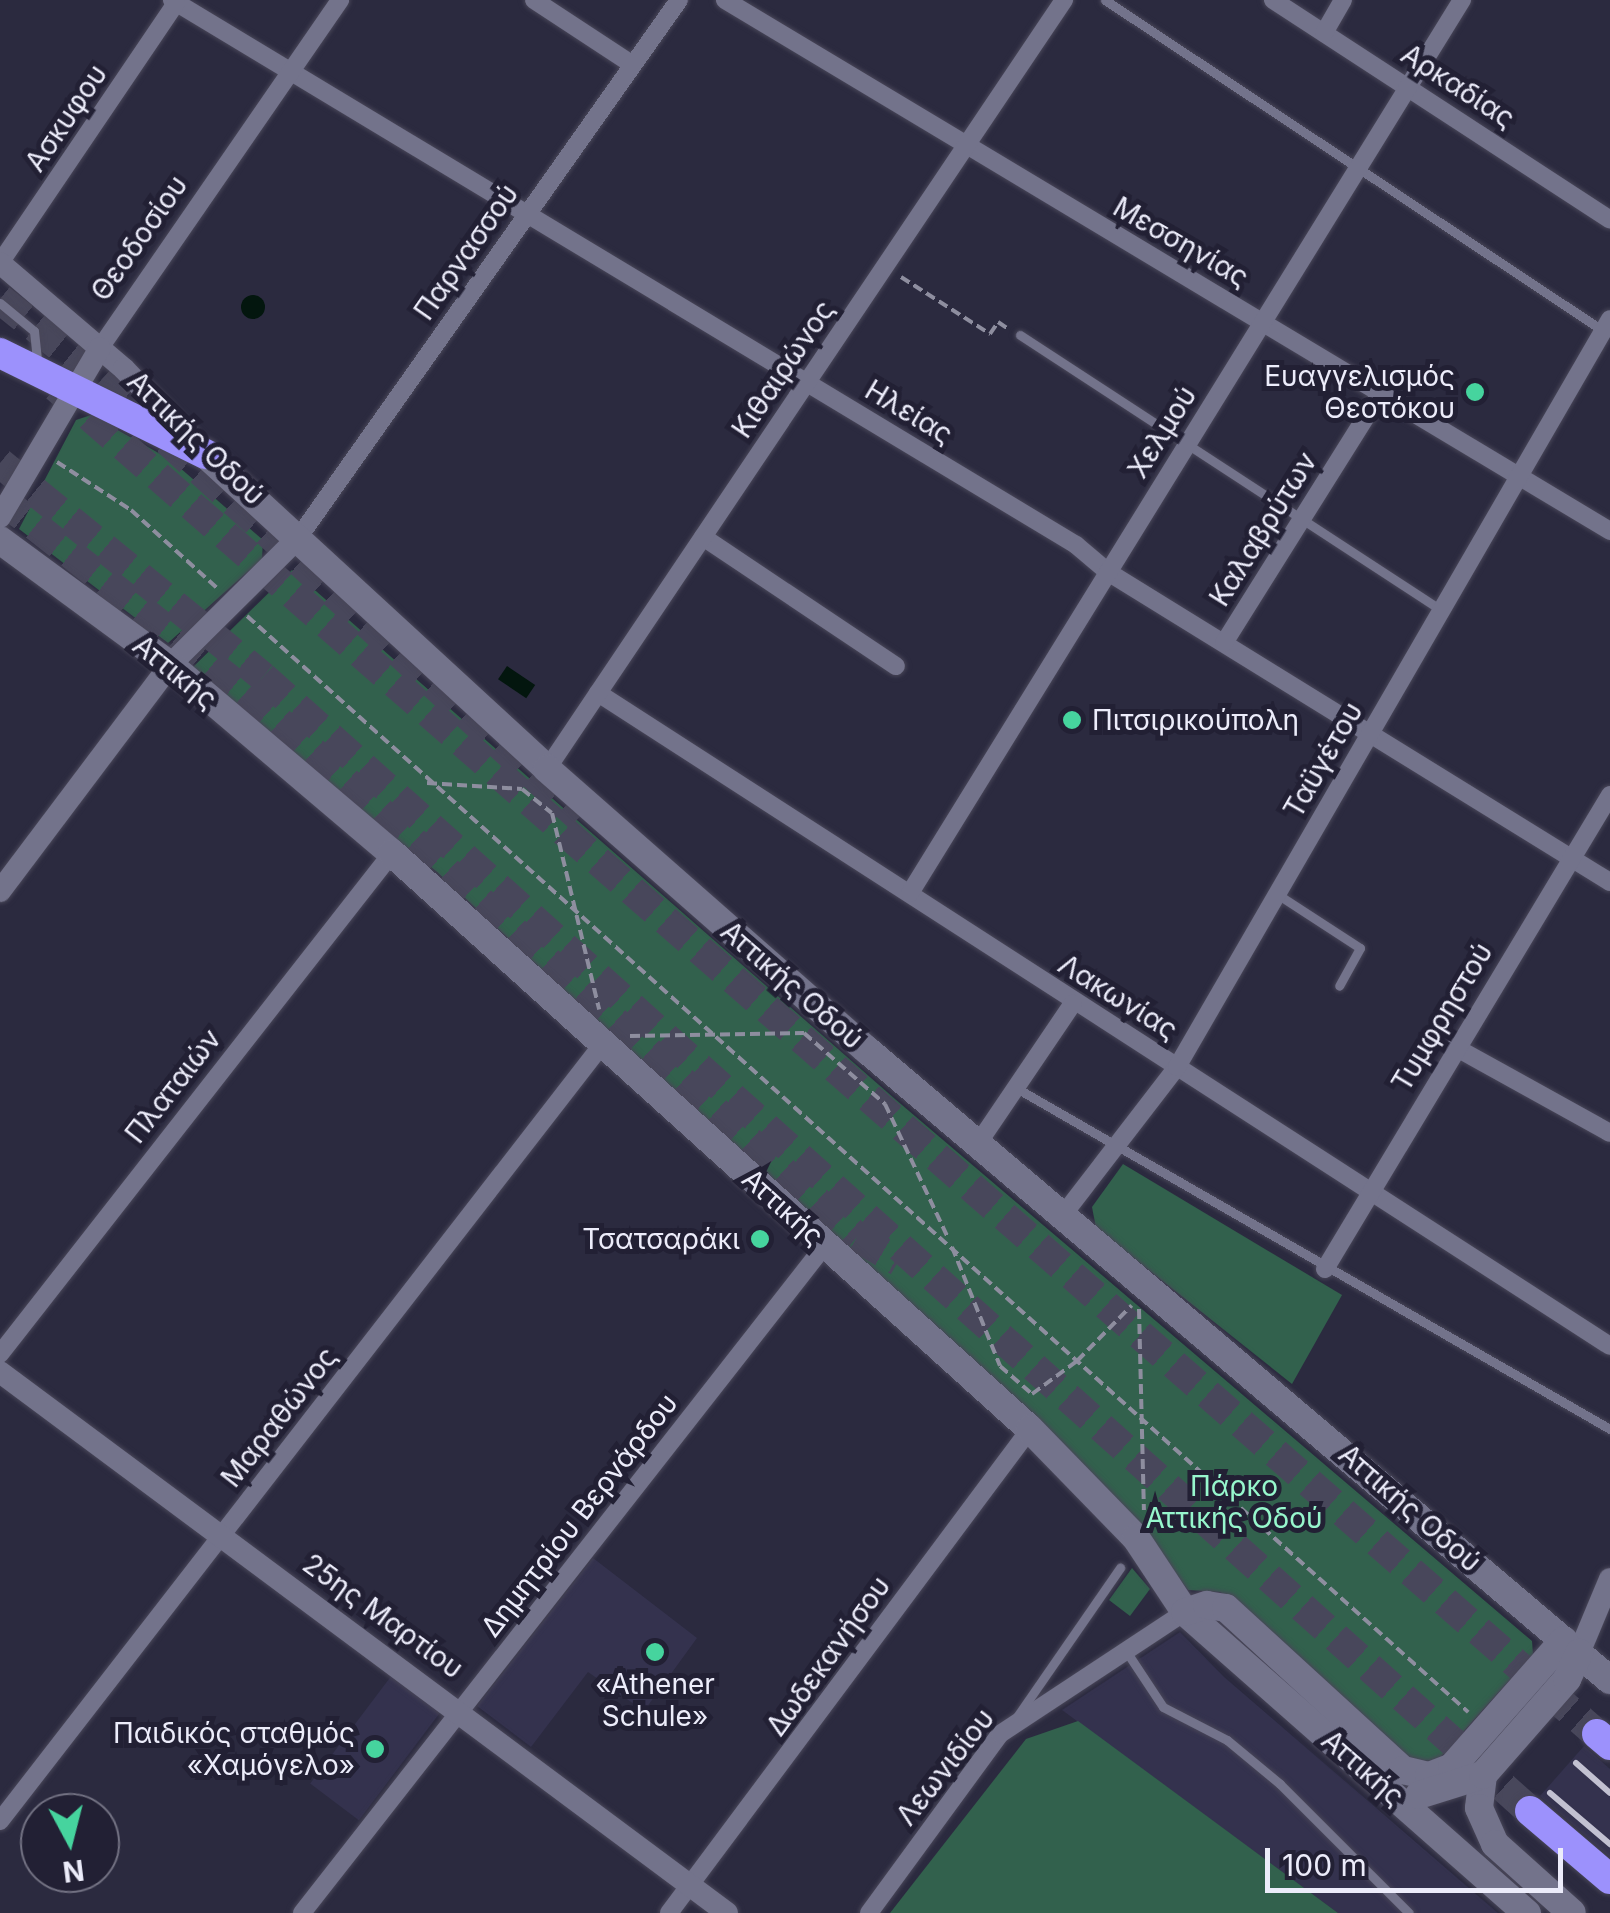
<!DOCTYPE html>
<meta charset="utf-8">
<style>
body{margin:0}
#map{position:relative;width:1610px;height:1913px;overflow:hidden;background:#2b2a3f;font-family:Inter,sans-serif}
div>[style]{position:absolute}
.built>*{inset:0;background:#34324e;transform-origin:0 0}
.green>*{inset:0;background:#32614d}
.water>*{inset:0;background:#03160e;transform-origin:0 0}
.round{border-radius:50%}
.motorway-tunnel>*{height:30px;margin-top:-15px;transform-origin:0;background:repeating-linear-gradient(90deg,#48475b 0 30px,transparent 0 45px)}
.path>*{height:4px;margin-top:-2px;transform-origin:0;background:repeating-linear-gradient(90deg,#8e8e9f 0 10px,transparent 0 15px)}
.roads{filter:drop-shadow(0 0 2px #484658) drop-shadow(0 0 2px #484658)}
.service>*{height:9px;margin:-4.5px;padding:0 4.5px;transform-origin:4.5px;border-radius:4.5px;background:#73738b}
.minor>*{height:18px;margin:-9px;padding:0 9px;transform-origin:9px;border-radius:9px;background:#73738b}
.tertiary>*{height:22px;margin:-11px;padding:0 11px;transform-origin:11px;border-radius:11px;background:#73738b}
.secondary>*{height:28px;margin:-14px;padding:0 14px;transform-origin:14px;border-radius:14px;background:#73738b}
.motorway>*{height:30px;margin:-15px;padding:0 15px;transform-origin:15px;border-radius:15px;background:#9c91fc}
.rail>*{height:6px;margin:-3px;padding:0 3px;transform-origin:3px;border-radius:3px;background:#c2c1d1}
.dots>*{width:28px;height:28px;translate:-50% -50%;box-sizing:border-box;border:5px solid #222034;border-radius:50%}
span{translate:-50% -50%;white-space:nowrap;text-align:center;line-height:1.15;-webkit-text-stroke:10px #222034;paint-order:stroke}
.street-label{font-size:28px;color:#ececfa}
.poi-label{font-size:28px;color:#ececfa}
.right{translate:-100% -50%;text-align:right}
.left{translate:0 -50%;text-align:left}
.park-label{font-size:28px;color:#97f7cd}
.north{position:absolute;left:20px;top:1793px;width:100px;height:100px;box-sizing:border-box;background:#222034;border:2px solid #737283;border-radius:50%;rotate:173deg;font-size:28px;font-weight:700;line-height:40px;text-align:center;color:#ececfa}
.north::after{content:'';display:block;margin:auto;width:35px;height:45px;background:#46d49e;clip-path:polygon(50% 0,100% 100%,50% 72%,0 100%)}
.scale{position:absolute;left:1265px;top:1848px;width:298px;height:45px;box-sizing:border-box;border:5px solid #ececfa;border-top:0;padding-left:12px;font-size:30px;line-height:35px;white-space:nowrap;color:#ececfa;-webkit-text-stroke:8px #222034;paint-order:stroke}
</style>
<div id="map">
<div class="built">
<div style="clip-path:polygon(593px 1558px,697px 1638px,644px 1711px,588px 1672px,531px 1747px,477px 1706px)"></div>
<div style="clip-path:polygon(1180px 1632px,1224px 1677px,1498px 1913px,1338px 1913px,1062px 1710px)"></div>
<div style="left:392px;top:1675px;width:61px;height:136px;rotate:37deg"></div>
<div style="clip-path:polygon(1584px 1746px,1610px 1769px,1610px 1857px,1540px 1796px)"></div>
</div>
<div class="green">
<div style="clip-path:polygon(91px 415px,171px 460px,263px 540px,262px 559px,168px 643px,19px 529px,76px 420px)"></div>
<div style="clip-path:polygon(292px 570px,895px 1099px,1532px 1641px,1533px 1654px,1437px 1761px,1412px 1760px,1237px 1601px,1220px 1592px,1188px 1590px,1139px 1524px,437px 872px,191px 669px)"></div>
<div style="clip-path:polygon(1123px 1164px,1342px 1295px,1292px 1384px,1096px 1228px,1092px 1207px)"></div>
<div style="clip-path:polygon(1132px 1568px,1150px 1589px,1130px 1616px,1109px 1600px)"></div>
<div style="clip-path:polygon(1078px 1721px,1223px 1828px,1338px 1913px,890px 1913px,1026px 1739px)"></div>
</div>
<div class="water">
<div class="round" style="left:241px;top:295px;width:24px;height:24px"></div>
<div style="left:507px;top:666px;width:34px;height:16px;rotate:34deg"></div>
</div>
<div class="motorway-tunnel">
<div style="left:0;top:299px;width:129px;rotate:38.7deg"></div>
<div style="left:101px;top:380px;width:648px;rotate:42.43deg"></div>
<div style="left:56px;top:387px;width:2047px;rotate:41.16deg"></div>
<div style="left:0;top:463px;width:339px;rotate:39.1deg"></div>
<div style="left:263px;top:677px;width:1700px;rotate:41.83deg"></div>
<div style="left:0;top:498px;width:313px;rotate:38.3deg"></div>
<div style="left:246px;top:692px;width:819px;rotate:41.73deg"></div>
<div style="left:857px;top:1237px;width:48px;rotate:30.3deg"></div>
</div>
<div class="path">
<div style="left:901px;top:277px;width:106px;rotate:32.6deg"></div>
<div style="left:990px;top:334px;width:14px;rotate:-56deg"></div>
<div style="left:998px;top:322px;width:11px;rotate:34deg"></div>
<div style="left:57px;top:462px;width:88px;rotate:33deg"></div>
<div style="left:131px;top:510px;width:118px;rotate:42.2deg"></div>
<div style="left:247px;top:616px;width:1641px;rotate:41.91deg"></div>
<div style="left:427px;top:783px;width:95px;rotate:3.6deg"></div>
<div style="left:522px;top:789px;width:38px;rotate:39deg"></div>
<div style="left:552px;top:813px;width:202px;rotate:76.5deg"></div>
<div style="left:630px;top:1036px;width:174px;rotate:-1deg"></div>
<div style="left:804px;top:1033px;width:108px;rotate:41.2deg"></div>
<div style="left:885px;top:1104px;width:148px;rotate:64.8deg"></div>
<div style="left:952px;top:1247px;width:128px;rotate:68deg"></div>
<div style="left:1000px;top:1366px;width:43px;rotate:41.2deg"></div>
<div style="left:1032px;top:1394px;width:56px;rotate:-36.3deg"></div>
<div style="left:1077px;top:1361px;width:78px;rotate:-45.5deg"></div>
<div style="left:1139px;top:1309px;width:201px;rotate:88.6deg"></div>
</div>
<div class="roads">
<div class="service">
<div style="left:1105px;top:0;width:597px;rotate:33.58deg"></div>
<div style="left:0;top:303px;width:44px;rotate:39.5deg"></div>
<div style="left:34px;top:331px;width:31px;rotate:84deg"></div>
<div style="left:1020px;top:335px;width:503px;rotate:33.15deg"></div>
<div style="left:1277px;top:894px;width:99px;rotate:33deg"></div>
<div style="left:1360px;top:948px;width:43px;rotate:118.9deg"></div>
<div style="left:1018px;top:1089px;width:683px;rotate:29.87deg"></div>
<div style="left:1126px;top:1651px;width:67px;rotate:56.5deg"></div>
<div style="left:1163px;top:1707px;width:72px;rotate:27.3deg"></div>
<div style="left:1227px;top:1740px;width:69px;rotate:39.7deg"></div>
<div style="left:1280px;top:1784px;width:182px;rotate:45deg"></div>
<div style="left:1016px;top:1718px;width:183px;rotate:-55.3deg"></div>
</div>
<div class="minor">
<div style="left:172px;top:0;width:1056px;rotate:31.08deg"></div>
<div style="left:1076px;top:545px;width:42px;rotate:40.2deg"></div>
<div style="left:1108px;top:572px;width:590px;rotate:31.7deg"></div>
<div style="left:534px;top:0;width:118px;rotate:33.3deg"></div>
<div style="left:725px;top:0;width:1032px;rotate:30.96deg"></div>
<div style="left:1273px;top:0;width:402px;rotate:33.1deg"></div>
<div style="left:1324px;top:33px;width:38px;rotate:-60deg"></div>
<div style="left:0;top:263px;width:314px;rotate:-55.9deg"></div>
<div style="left:100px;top:348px;width:423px;rotate:-55.4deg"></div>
<div style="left:299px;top:537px;width:658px;rotate:-54.72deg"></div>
<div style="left:703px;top:537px;width:232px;rotate:33.8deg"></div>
<div style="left:1224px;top:643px;width:295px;rotate:-57.9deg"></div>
<div style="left:598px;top:693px;width:1204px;rotate:32.83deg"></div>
<div style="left:547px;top:769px;width:927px;rotate:-56.09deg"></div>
<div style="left:910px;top:893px;width:1050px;rotate:-58.28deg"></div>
<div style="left:1455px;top:1047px;width:177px;rotate:29deg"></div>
<div style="left:977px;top:1145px;width:171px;rotate:-55.9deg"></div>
<div style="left:1063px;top:1215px;width:187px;rotate:-52.4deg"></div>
<div style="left:1177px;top:1067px;width:864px;rotate:-59.93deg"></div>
<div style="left:1325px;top:1269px;width:553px;rotate:-58.98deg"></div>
<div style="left:0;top:1354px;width:636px;rotate:-51.96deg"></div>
<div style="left:0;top:1821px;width:981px;rotate:-52.21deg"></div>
<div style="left:302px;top:1913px;width:848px;rotate:-51.94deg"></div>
<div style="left:669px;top:1913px;width:604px;rotate:-53.28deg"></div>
<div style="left:869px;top:1913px;width:222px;rotate:-53.8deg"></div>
<div style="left:1000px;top:1734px;width:222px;rotate:-33.4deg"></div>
</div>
<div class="tertiary">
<div style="left:0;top:263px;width:163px;rotate:40.5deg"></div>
<div style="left:124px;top:369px;width:114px;rotate:46.1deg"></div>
<div style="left:0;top:517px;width:196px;rotate:-59.4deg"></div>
<div style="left:0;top:891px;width:283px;rotate:-53deg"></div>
<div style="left:170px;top:665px;width:182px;rotate:-44.8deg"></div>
<div style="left:0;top:1372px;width:906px;rotate:36.65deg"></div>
<div style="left:1579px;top:1653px;width:80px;rotate:-67.3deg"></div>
</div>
<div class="secondary">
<div style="left:205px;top:454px;width:465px;rotate:42.6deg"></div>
<div style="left:547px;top:769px;width:426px;rotate:41.3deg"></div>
<div style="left:867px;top:1050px;width:974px;rotate:40.3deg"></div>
<div style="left:0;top:540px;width:211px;rotate:36.3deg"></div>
<div style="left:170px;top:665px;width:291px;rotate:40.3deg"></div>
<div style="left:392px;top:853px;width:860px;rotate:42.08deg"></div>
<div style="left:1030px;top:1429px;width:152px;rotate:45.8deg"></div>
<div style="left:1136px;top:1538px;width:89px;rotate:56.5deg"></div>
<div style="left:1185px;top:1612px;width:456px;rotate:41.4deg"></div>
<div style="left:1185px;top:1612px;width:23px;rotate:-18deg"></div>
<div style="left:1207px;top:1605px;width:19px;rotate:9deg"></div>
<div style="left:1226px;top:1608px;width:240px;rotate:42.5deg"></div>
<div style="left:1403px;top:1770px;width:27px;rotate:13deg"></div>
<div style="left:1429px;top:1776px;width:25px;rotate:-21deg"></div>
<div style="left:1452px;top:1767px;width:169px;rotate:-48.6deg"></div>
<div style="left:1483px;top:1775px;width:33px;rotate:97deg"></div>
<div style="left:1479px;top:1808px;width:39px;rotate:66deg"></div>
<div style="left:1495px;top:1844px;width:103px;rotate:41.9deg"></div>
<div style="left:1419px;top:1795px;width:67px;rotate:-17.4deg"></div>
<div style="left:1483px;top:1775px;width:128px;rotate:-48.8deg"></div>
<div style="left:1567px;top:1679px;width:29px;rotate:-65deg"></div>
</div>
<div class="motorway">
<div style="left:0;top:353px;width:229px;rotate:26.2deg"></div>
<div style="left:1597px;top:1734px;width:17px;rotate:40deg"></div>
<div style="left:1530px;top:1811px;width:105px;rotate:40.4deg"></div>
</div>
</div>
<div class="rail">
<div style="left:1576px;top:1763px;width:45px;rotate:41.4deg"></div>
<div style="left:1550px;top:1793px;width:79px;rotate:40.4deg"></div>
</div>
<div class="dots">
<div style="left:1475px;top:392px;background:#46d49e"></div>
<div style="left:1072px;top:720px;background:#46d49e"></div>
<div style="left:760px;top:1239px;background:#46d49e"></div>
<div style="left:655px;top:1652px;background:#46d49e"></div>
<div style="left:375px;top:1749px;background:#46d49e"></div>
</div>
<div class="street-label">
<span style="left:1458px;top:86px;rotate:33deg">Αρκαδίας</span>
<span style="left:66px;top:118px;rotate:-56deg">Ασκυφου</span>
<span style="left:139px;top:238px;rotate:-55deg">Θεοδοσίου</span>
<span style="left:1181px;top:242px;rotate:30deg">Μεσσηνίας</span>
<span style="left:466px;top:252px;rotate:-55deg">Παρνασσού</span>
<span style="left:783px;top:369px;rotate:-56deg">Κιθαιρώνος</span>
<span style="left:909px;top:412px;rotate:31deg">Ηλείας</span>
<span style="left:1162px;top:432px;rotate:-58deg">Χελμού</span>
<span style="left:196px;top:438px;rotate:44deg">Αττικής Οδού</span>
<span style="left:1263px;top:529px;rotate:-58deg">Καλαβρύτων</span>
<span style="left:175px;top:672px;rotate:39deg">Αττικής</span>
<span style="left:1323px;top:760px;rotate:-60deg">Ταϋγέτου</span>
<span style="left:792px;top:985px;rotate:41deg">Αττικής Οδού</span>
<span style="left:1118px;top:997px;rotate:32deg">Λακωνίας</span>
<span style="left:1442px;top:1017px;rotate:-59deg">Τυμφρηστού</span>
<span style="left:173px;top:1086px;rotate:-52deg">Πλαταιών</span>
<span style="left:783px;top:1207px;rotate:42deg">Αττικής</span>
<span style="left:279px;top:1417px;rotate:-52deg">Μαραθώνος</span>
<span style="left:1410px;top:1508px;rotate:41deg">Αττικής Οδού</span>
<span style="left:579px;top:1515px;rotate:-52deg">Δημητρίου Βερνάρδου</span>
<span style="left:383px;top:1616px;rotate:36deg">25ης Μαρτίου</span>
<span style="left:828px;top:1656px;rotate:-54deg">Δωδεκανήσου</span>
<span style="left:945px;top:1767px;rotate:-52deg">Λεωνιδίου</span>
<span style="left:1363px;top:1768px;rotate:41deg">Αττικής</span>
</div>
<div class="poi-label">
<span class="right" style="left:1455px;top:392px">Ευαγγελισμός<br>Θεοτόκου</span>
<span class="left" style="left:1092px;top:720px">Πιτσιρικούπολη</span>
<span class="right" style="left:740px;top:1239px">Τσατσαράκι</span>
<span style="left:655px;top:1700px">«Athener<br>Schule»</span>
<span class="right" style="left:355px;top:1749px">Παιδικός σταθμός<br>«Χαμόγελο»</span>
</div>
<div class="park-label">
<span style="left:1234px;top:1502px">Πάρκο<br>Αττικής Οδού</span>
</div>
<div class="north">N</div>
<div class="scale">100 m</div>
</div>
